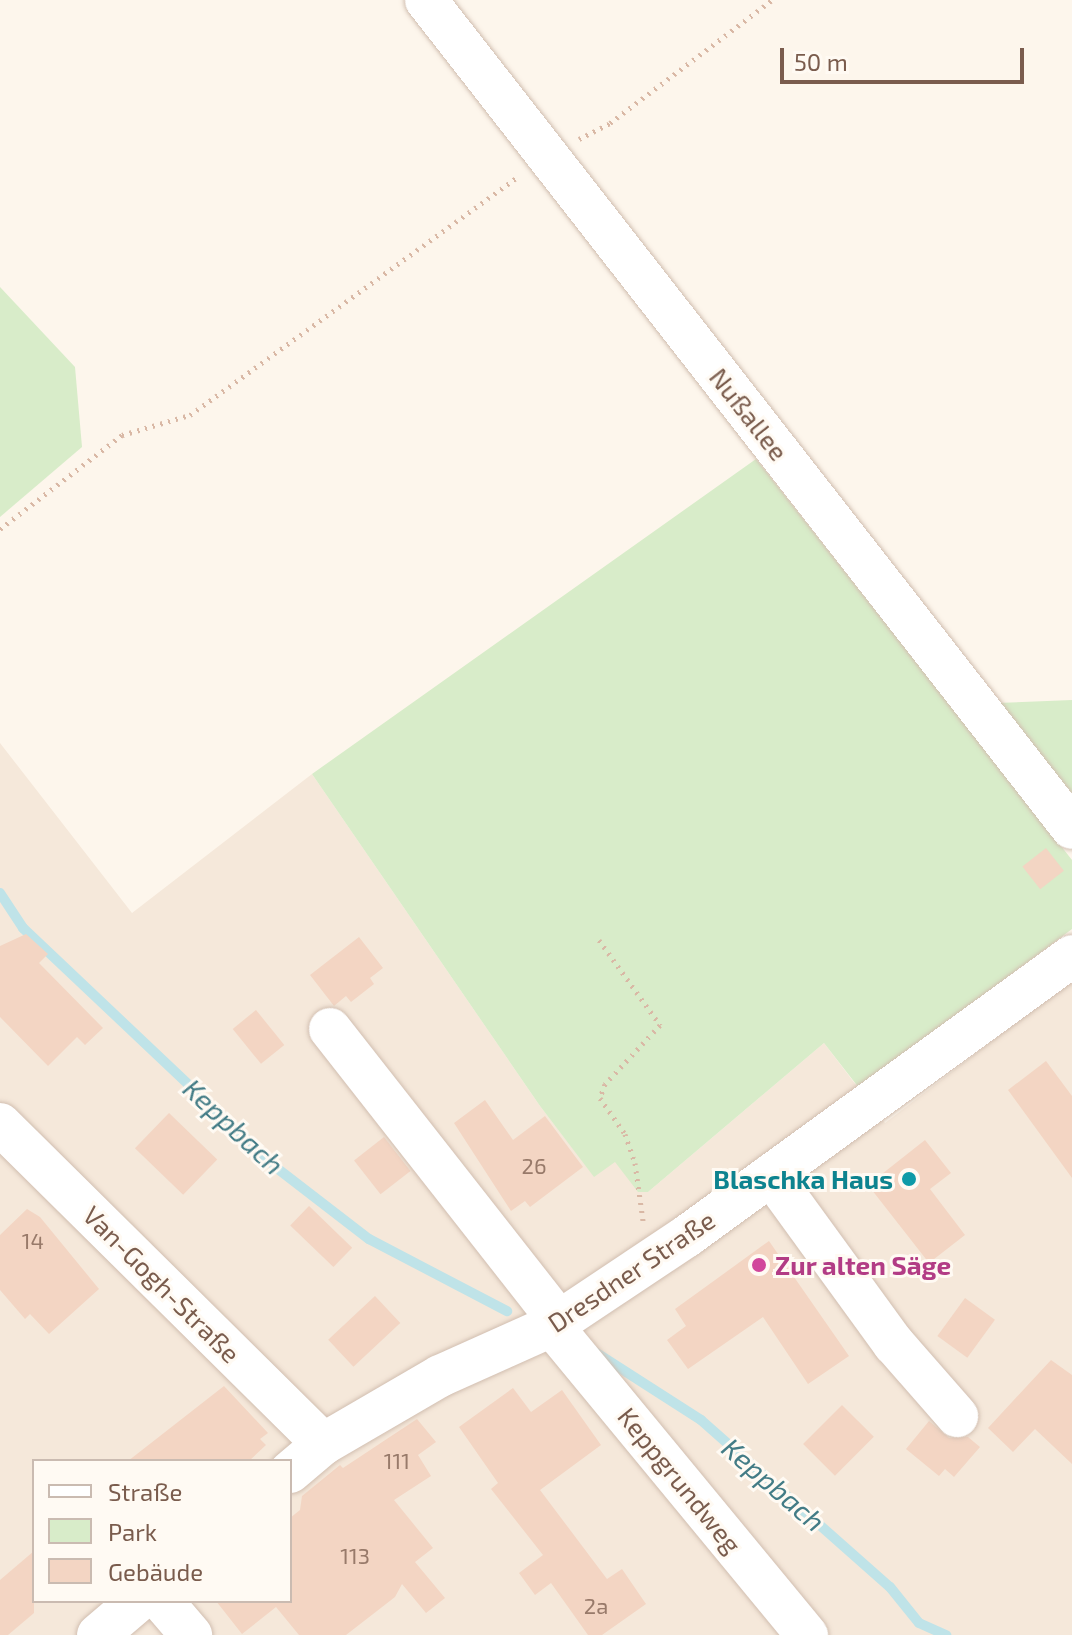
<!DOCTYPE html>
<meta charset="utf-8">
<style>
body{margin:0}
#map{position:relative;width:1072px;height:1635px;overflow:hidden;background:#fdf6ec;font-family:"Exo 2",sans-serif}
div>[style]{position:absolute}
.residential>*{inset:0;background:#f5e8da}
.green>*{inset:0;background:#d8ecc9}
.stream>*{height:10px;margin:-5px;padding:0 5px;transform-origin:5px;border-radius:5px;background:#bfe3e8}
.building>*{inset:0;background:#f3d5c3;transform-origin:0 0}
.path>*{height:5px;margin-top:-2.5px;transform-origin:0;background:repeating-linear-gradient(90deg,#d9b8a5 0 2px,transparent 0 8px)}
.roads{filter:drop-shadow(0 0 2px #d1beb0) drop-shadow(0 0 2px #d1beb0)}
.minor>*{height:42px;margin:-21px;padding:0 21px;transform-origin:21px;border-radius:21px;background:#fff}
.dots>*{width:22px;height:22px;translate:-50% -50%;box-sizing:border-box;border:4px solid #fffaf3;border-radius:50%}
span{translate:-50% -50%;white-space:nowrap;text-align:center;line-height:1.15;-webkit-text-stroke:6px #fffaf3;paint-order:stroke}
.number-label{font-size:22px;color:#987a6a}
.number-label span{-webkit-text-stroke-width:0}
.street-label{font-size:26px;color:#7a5c4d}
.culture-label{font-size:26px;color:#0d838f;font-weight:700}
.right{translate:-100% -50%;text-align:right}
.hotel-label{font-size:26px;color:#b23c85;font-weight:700}
.left{translate:0 -50%;text-align:left}
.water-label{font-size:28px;color:#437c86;font-style:italic}
.legend{position:absolute;left:32px;top:1459px;width:260px;height:144px;box-sizing:border-box;background:#fffaf3;border:2px solid #cabbb1;margin:0;padding:10px 14px;list-style:none;font-size:24px;color:#7a5c4d}
.legend li{display:flex;align-items:center;gap:16px;height:40px}
.legend b{width:40px;border:2px solid #cabbb1}
.scale{position:absolute;left:780px;top:48px;width:244px;height:36px;box-sizing:border-box;border:4px solid #7a5c4d;border-top:0;padding-left:10px;font-size:24px;line-height:28px;white-space:nowrap;color:#7a5c4d;-webkit-text-stroke:6px #fffaf3;paint-order:stroke}
</style>
<div id="map">
<div class="residential">
<div style="clip-path:polygon(evenodd,0 743px,132px 913px,312px 774px,540px 1106px,594px 1176px,615px 1161px,639px 1192px,648px 1192px,824px 1043px,885px 1123px,1072px 980px,1072px 1635px,0 1635px,0 743px,34px 1461px,290px 1461px,290px 1601px,34px 1601px,34px 1461px)"></div>
</div>
<div class="green">
<div style="clip-path:polygon(0 287px,75px 367px,82px 447px,0 517px)"></div>
<div style="clip-path:polygon(756px 459px,1072px 860px,1072px 929px,859px 1088px,824px 1043px,648px 1192px,638px 1192px,615px 1162px,594px 1177px,540px 1106px,312px 774px)"></div>
<div style="clip-path:polygon(1072px 700px,1072px 793px,996px 703px)"></div>
</div>
<div class="stream">
<div style="left:0;top:893px;width:42px;rotate:56.7deg"></div>
<div style="left:23px;top:928px;width:351px;rotate:43.4deg"></div>
<div style="left:278px;top:1169px;width:115px;rotate:37.6deg"></div>
<div style="left:369px;top:1239px;width:156px;rotate:27.6deg"></div>
<div style="left:595px;top:1352px;width:126px;rotate:32.7deg"></div>
<div style="left:701px;top:1420px;width:252px;rotate:41.5deg"></div>
<div style="left:890px;top:1587px;width:46px;rotate:51.1deg"></div>
<div style="left:919px;top:1623px;width:30px;rotate:24deg"></div>
</div>
<div class="building">
<div style="left:1046px;top:848px;width:29px;height:30px;rotate:52deg"></div>
<div style="clip-path:polygon(26px 934px,48px 954px,39px 963px,103px 1028px,85px 1045px,77px 1037px,48px 1066px,0 1017px,0 946px)"></div>
<div style="clip-path:polygon(359px 937px,383px 968px,370px 978px,374px 984px,351px 1002px,346px 996px,334px 1006px,310px 975px)"></div>
<div style="left:256px;top:1010px;width:45px;height:30px;rotate:51deg"></div>
<div style="clip-path:polygon(1046px 1061px,1072px 1096px,1072px 1178px,1008px 1090px)"></div>
<div style="clip-path:polygon(485px 1100px,513px 1140px,545px 1116px,583px 1167px,530px 1207px,525px 1201px,511px 1211px,454px 1123px)"></div>
<div style="left:169px;top:1113px;width:67px;height:49px;rotate:44deg"></div>
<div style="left:384px;top:1137px;width:43px;height:38px;rotate:52deg"></div>
<div style="clip-path:polygon(925px 1140px,951px 1173px,930px 1189px,965px 1235px,929px 1263px,868px 1185px)"></div>
<div style="left:309px;top:1206px;width:60px;height:27px;rotate:44deg"></div>
<div style="clip-path:polygon(27px 1209px,40px 1217px,99px 1289px,49px 1334px,30px 1314px,25px 1319px,0 1290px,0 1235px)"></div>
<div style="clip-path:polygon(769px 1241px,849px 1356px,808px 1384px,763px 1317px,688px 1369px,667px 1340px,686px 1326px,675px 1309px)"></div>
<div style="left:375px;top:1296px;width:37px;height:64px;rotate:47deg"></div>
<div style="left:965px;top:1298px;width:37px;height:47px;rotate:36deg"></div>
<div style="clip-path:polygon(1051px 1360px,1072px 1375px,1072px 1464px,1035px 1429px,1013px 1452px,988px 1428px)"></div>
<div style="clip-path:polygon(224px 1386px,268px 1433px,260px 1439px,266px 1445px,249px 1461px,128px 1461px)"></div>
<div style="clip-path:polygon(513px 1388px,531px 1412px,562px 1390px,601px 1445px,540px 1490px,607px 1579px,622px 1569px,646px 1604px,602px 1635px,588px 1635px,551px 1583px,535px 1595px,519px 1573px,543px 1555px,491px 1489px,498px 1483px,459px 1427px)"></div>
<div style="left:842px;top:1405px;width:45px;height:55px;rotate:45deg"></div>
<div style="clip-path:polygon(417px 1419px,436px 1442px,418px 1455px,431px 1476px,394px 1500px,433px 1548px,415px 1562px,445px 1598px,426px 1613px,402px 1584px,395px 1597px,346px 1635px,299px 1635px,276px 1607px,242px 1634px,216px 1601px,290px 1601px,290px 1518px,300px 1510px,302px 1496px,340px 1465px,343px 1468px)"></div>
<div style="clip-path:polygon(929px 1421px,949px 1438px,968px 1437px,980px 1447px,954px 1477px,945px 1469px,939px 1476px,906px 1449px)"></div>
<div style="clip-path:polygon(34px 1551px,34px 1613px,8px 1635px,0 1635px,0 1580px)"></div>
</div>
<div class="path">
<div style="left:579px;top:139px;width:35px;rotate:-27deg"></div>
<div style="left:610px;top:123px;width:203px;rotate:-37.2deg"></div>
<div style="left:0;top:529px;width:154px;rotate:-37.6deg"></div>
<div style="left:122px;top:435px;width:71px;rotate:-16.4deg"></div>
<div style="left:190px;top:415px;width:407px;rotate:-36deg"></div>
<div style="left:599px;top:940px;width:105px;rotate:54.3deg"></div>
<div style="left:660px;top:1025px;width:81px;rotate:133deg"></div>
<div style="left:605px;top:1084px;width:15px;rotate:110deg"></div>
<div style="left:600px;top:1098px;width:44px;rotate:55.2deg"></div>
<div style="left:625px;top:1134px;width:31px;rotate:71deg"></div>
<div style="left:635px;top:1163px;width:59px;rotate:82.1deg"></div>
</div>
<div class="roads">
<div class="minor">
<div style="left:426px;top:0;width:1050px;rotate:52.04deg"></div>
<div style="left:330px;top:1029px;width:371px;rotate:51.9deg"></div>
<div style="left:0;top:1124px;width:455px;rotate:44.7deg"></div>
<div style="left:771px;top:1175px;width:209px;rotate:54deg"></div>
<div style="left:894px;top:1344px;width:96px;rotate:48.8deg"></div>
<div style="left:552px;top:1326px;width:401px;rotate:50.5deg"></div>
<div style="left:290px;top:1472px;width:43px;rotate:-40.3deg"></div>
<div style="left:323px;top:1444px;width:135px;rotate:-30.2deg"></div>
<div style="left:440px;top:1376px;width:123px;rotate:-24.1deg"></div>
<div style="left:552px;top:1326px;width:162px;rotate:-33.7deg"></div>
<div style="left:687px;top:1236px;width:476px;rotate:-36deg"></div>
<div style="left:162px;top:1601px;width:45px;rotate:49.5deg"></div>
<div style="left:98px;top:1635px;width:52px;rotate:-40.4deg"></div>
</div>
</div>
<div class="dots">
<div style="left:909px;top:1179px;background:#0f9aa8"></div>
<div style="left:759px;top:1265px;background:#d1479c"></div>
</div>
<div class="number-label">
<span style="left:534px;top:1166px">26</span>
<span style="left:33px;top:1241px">14</span>
<span style="left:397px;top:1461px">111</span>
<span style="left:355px;top:1556px">113</span>
<span style="left:596px;top:1606px">2a</span>
</div>
<div class="street-label">
<span style="left:749px;top:414px;rotate:52deg">Nußallee</span>
<span style="left:631px;top:1271px;rotate:-34deg">Dresdner Straße</span>
<span style="left:162px;top:1284px;rotate:45deg">Van-Gogh-Straße</span>
<span style="left:680px;top:1480px;rotate:51deg">Keppgrundweg</span>
</div>
<div class="culture-label">
<span class="right" style="left:893px;top:1179px">Blaschka Haus</span>
</div>
<div class="hotel-label">
<span class="left" style="left:775px;top:1265px">Zur alten Säge</span>
</div>
<div class="water-label">
<span style="left:234px;top:1126px;rotate:43deg">Keppbach</span>
<span style="left:774px;top:1484px;rotate:41deg">Keppbach</span>
</div>
<ul class="legend">
<li><b style="height:10px;background:#fff"></b>Straße</li>
<li><b style="height:22px;background:#d8ecc9"></b>Park</li>
<li><b style="height:22px;background:#f3d5c3"></b>Gebäude</li>
</ul>
<div class="scale">50 m</div>
</div>
